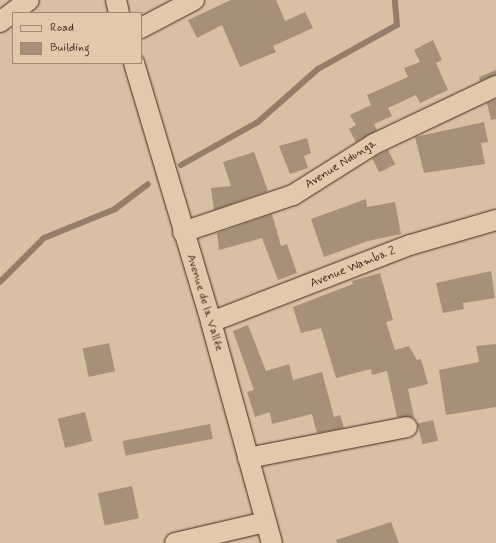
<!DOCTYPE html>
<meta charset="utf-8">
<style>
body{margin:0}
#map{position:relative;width:496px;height:543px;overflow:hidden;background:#d9bfa3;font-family:Mynerve,sans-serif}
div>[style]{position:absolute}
.stream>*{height:6px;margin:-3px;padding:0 3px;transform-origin:3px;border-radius:3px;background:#947e69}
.building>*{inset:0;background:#a79079;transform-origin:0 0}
.roads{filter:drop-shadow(0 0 1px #3b2a1e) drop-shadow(0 0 1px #3b2a1e)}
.minor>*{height:20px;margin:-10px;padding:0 10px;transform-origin:10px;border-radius:10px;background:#e3c9ab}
span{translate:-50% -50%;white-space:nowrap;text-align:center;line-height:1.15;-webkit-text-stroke:3.5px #e3c9ab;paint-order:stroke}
.street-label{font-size:12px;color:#3b2a1e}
.legend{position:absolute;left:12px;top:12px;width:130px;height:52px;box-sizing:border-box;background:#e3c9ab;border:1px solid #a08973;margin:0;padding:5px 7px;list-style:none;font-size:12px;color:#3b2a1e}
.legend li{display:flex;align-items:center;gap:8px;height:20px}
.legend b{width:20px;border:1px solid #a08973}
</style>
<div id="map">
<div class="stream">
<div style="left:181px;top:165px;width:88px;rotate:-29.2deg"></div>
<div style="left:258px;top:122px;width:80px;rotate:-41.5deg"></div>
<div style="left:318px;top:69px;width:90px;rotate:-29.1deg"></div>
<div style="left:397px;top:25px;width:25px;rotate:-95deg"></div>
<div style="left:0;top:282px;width:62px;rotate:-45deg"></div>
<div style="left:44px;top:238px;width:77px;rotate:-22.2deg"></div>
<div style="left:115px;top:209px;width:41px;rotate:-37.1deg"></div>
</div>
<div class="building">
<div style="clip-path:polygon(231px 0,276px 0,285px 21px,305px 12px,313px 28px,273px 46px,276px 52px,240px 67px,222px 25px,197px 38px,188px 20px)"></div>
<div style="clip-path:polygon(433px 40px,442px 60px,436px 63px,448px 90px,420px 103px,416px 95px,388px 108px,392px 116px,374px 124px,377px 130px,356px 142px,349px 129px,356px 125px,350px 115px,371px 105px,367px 95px,408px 77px,404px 68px,420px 62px,414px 50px)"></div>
<div style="clip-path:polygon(496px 70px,496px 75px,480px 81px,479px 77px)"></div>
<div style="clip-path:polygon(496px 99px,496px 119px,491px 120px,487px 103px)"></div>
<div style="clip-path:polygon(484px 122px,488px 142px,481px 143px,485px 164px,424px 173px,415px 137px)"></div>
<div style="clip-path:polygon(307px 138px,311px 153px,304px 156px,308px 168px,290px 174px,279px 146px)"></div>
<div style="left:388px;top:150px;width:16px;height:18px;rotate:63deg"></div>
<div style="clip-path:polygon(254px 152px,268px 191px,214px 210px,211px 188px,231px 186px,223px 162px)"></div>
<div style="clip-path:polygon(366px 199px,367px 207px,395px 202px,401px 234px,368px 241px,324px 257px,311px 219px)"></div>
<div style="clip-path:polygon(272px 214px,281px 246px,287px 244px,297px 273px,278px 280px,262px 238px,219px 250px,217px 233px)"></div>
<div style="clip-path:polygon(491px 271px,495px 298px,463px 303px,464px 309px,443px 313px,436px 283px)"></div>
<div style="clip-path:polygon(380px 273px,393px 320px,386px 322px,395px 350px,409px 346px,417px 360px,421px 359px,428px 384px,408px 389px,414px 417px,397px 417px,387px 371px,372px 375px,371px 369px,336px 378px,321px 328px,301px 333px,293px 307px,353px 284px,352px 281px)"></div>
<div style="clip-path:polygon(248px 325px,266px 371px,289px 364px,293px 380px,322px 372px,334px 417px,340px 415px,344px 428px,317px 433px,312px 414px,272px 424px,270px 412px,255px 417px,247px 392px,254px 390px,233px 331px)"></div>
<div style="left:109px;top:343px;width:29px;height:27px;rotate:78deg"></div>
<div style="clip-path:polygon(496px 344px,496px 407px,446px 415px,439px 370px,479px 362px,476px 346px)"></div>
<div style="left:85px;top:412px;width:30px;height:28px;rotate:76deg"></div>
<div style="left:433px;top:420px;width:21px;height:16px;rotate:76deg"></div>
<div style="left:210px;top:424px;width:15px;height:89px;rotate:79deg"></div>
<div style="left:132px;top:486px;width:33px;height:35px;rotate:78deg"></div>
<div style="clip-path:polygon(391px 522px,399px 543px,337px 543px,336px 540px)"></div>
</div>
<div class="roads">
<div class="minor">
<div style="left:116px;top:0;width:13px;rotate:77deg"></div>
<div style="left:0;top:22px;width:36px;rotate:-37deg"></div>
<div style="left:141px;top:28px;width:60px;rotate:-27.8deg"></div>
<div style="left:134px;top:63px;width:270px;rotate:73.4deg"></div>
<div style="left:211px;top:322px;width:229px;rotate:74.6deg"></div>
<div style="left:183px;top:232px;width:116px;rotate:-18.6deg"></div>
<div style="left:293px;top:195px;width:96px;rotate:-32.2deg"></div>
<div style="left:374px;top:144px;width:135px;rotate:-25.4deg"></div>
<div style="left:211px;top:322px;width:213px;rotate:-21.2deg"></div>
<div style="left:410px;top:245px;width:90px;rotate:-16.2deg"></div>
<div style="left:248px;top:458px;width:162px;rotate:-11deg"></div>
<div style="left:175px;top:543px;width:93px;rotate:-13deg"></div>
</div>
</div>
<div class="street-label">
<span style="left:341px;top:165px;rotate:-32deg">Avenue Ndunga</span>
<span style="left:353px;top:268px;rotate:-22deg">Avenue Wamba 2</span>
<span style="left:204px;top:303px;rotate:73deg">Avenue de la Vallée</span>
</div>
<ul class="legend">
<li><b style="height:5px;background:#e3c9ab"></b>Road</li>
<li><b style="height:11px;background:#a79079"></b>Building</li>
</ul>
</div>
